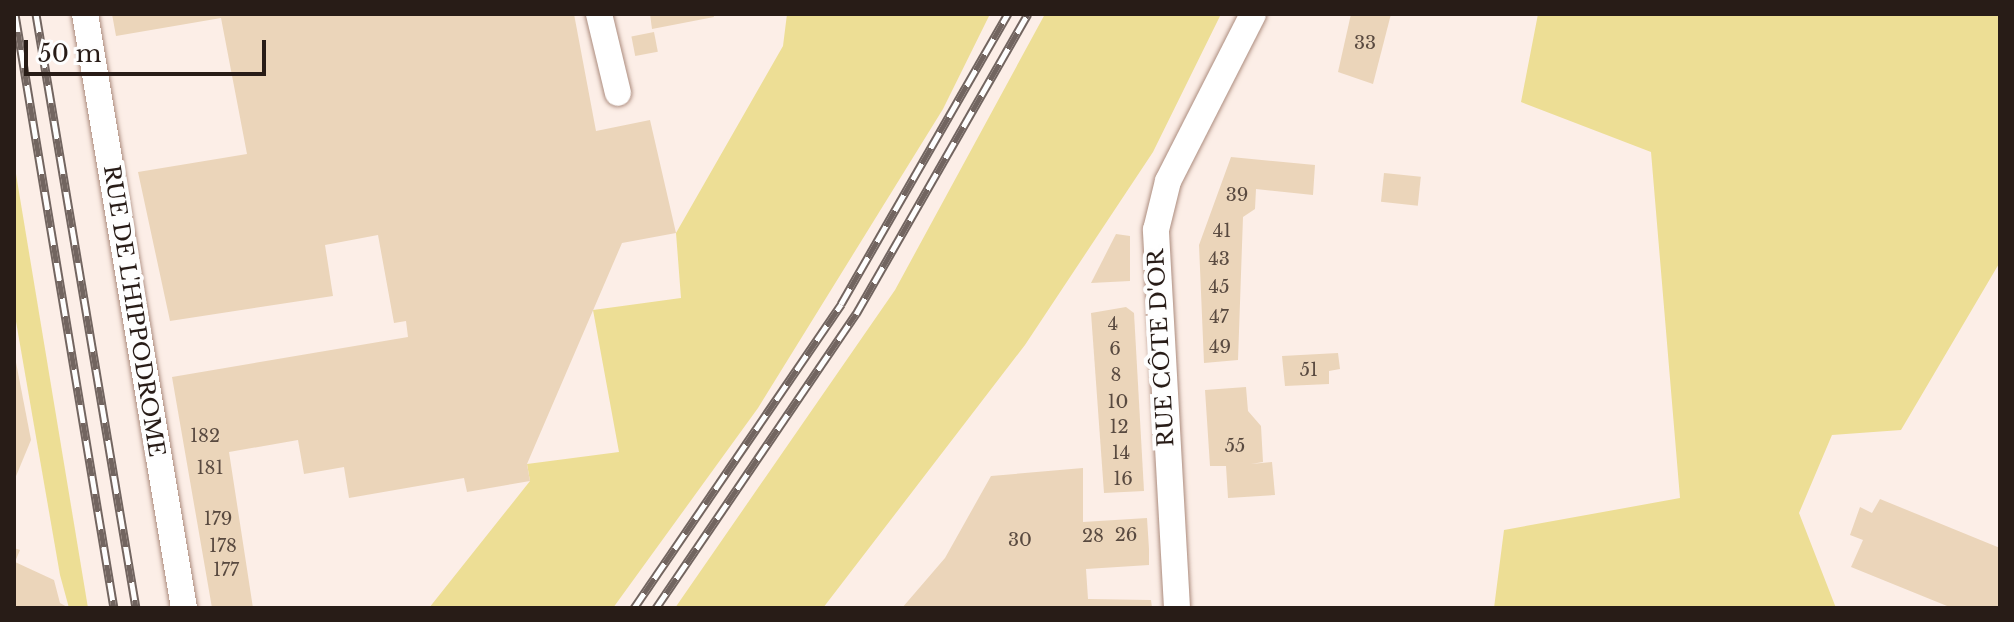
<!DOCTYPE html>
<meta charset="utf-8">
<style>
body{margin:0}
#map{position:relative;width:2014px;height:622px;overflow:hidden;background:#fceee7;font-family:"Libre Baskerville",serif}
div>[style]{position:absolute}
.green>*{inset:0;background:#edde95}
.building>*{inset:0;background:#ebd5ba;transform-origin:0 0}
.roads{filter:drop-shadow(0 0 2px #ac8c7e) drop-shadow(0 0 2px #ac8c7e)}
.street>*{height:26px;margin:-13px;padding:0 13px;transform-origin:13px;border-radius:13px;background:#fff}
.rail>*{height:9px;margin-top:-4.5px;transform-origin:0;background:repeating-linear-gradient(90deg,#fefefe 0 18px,#726560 0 36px);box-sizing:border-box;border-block:2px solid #726560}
span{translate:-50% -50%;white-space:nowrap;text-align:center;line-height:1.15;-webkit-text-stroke:8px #fefefe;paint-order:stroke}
.number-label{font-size:18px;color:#594a40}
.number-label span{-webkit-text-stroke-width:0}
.street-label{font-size:22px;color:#281c17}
.frame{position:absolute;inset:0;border:16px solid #281c17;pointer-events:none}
.scale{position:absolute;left:24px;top:40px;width:242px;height:36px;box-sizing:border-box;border:4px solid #281c17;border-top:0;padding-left:10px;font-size:24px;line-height:28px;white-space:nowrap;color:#281c17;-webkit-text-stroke:6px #fefefe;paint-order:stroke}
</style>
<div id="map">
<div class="green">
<div style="clip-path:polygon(787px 14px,990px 14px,943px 109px,758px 408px,613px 608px,429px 608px,530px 481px,527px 464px,619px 452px,593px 310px,681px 298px,676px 233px,783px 46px)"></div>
<div style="clip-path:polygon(1045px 14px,1221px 14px,1153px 152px,1025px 345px,823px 608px,675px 608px,895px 290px)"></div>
<div style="clip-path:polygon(1538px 14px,2000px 14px,2000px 262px,1901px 430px,1832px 435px,1799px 513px,1836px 608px,1494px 608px,1504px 530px,1680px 498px,1651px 152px,1521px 102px)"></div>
<div style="clip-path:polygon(14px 162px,88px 608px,69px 608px,60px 575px,14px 310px)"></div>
</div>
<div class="building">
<div style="clip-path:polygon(112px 14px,574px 14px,596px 131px,650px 120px,676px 233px,622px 243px,527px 464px,530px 481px,467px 492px,464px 478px,349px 498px,344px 467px,304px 474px,298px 440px,229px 452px,253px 608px,212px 608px,172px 377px,408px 337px,406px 321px,394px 323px,378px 235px,325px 245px,333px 296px,170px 321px,138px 172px,247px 154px,221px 18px,116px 36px)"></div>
<div style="clip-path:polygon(650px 14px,713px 14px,714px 17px,652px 29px)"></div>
<div style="clip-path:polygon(1351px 14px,1391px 14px,1373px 84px,1338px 72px)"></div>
<div style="left:654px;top:32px;width:20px;height:23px;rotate:79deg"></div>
<div style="clip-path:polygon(1231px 157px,1315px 165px,1313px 195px,1256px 189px,1255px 209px,1243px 217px,1238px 360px,1204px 363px,1199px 245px)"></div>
<div style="left:1384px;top:173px;width:37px;height:29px;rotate:6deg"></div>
<div style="clip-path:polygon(1116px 234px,1130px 236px,1130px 281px,1091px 283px)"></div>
<div style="clip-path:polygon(1126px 307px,1134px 313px,1144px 491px,1104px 493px,1091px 313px)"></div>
<div style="clip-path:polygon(14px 352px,31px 440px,14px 481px)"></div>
<div style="clip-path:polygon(1338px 353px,1340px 369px,1329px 371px,1329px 384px,1285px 386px,1282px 356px)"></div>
<div style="clip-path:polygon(1246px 387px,1248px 411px,1261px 426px,1263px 462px,1251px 464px,1272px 462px,1275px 495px,1228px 498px,1226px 466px,1210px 466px,1205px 390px)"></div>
<div style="clip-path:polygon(1083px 468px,1083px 522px,1147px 518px,1149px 549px,1149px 565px,1086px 569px,1088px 599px,1151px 600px,1152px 608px,902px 608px,945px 558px,991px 476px)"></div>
<div style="clip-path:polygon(1880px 499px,2000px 548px,2000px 608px,1952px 608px,1851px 567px,1863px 540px,1850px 535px,1860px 507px,1872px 513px)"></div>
<div style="clip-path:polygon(14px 548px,20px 550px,15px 562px,54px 580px,60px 603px,69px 608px,14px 608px)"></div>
</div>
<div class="roads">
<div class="street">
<div style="left:85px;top:14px;width:602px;rotate:80.54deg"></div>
<div style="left:599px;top:14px;width:81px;rotate:76.5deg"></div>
<div style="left:1177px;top:608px;width:379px;rotate:-93.2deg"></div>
<div style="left:1156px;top:230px;width:50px;rotate:-76.2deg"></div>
<div style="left:1168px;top:181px;width:187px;rotate:-63deg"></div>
</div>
</div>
<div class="rail">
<div style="left:15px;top:14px;width:602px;rotate:80.54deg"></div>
<div style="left:36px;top:14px;width:602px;rotate:80.44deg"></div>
<div style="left:634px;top:608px;width:368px;rotate:-55.7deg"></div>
<div style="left:841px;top:304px;width:335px;rotate:-60.1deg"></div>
<div style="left:656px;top:608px;width:356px;rotate:-55.8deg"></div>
<div style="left:856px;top:314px;width:346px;rotate:-60.2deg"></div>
</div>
<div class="number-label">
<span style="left:1365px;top:43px">33</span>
<span style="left:1237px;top:195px">39</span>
<span style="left:1222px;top:231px">41</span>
<span style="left:1219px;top:259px">43</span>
<span style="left:1219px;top:287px">45</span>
<span style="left:1219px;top:317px">47</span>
<span style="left:1113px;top:324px">4</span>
<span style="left:1220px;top:347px">49</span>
<span style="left:1115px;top:349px">6</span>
<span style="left:1309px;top:370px">51</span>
<span style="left:1116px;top:375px">8</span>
<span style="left:1118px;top:402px">10</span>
<span style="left:1119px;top:427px">12</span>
<span style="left:205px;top:436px">182</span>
<span style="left:1235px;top:446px">55</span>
<span style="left:1121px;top:453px">14</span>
<span style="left:210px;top:468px">181</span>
<span style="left:1123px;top:479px">16</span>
<span style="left:218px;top:519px">179</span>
<span style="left:1126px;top:535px">26</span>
<span style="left:1093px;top:536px">28</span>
<span style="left:1020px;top:540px">30</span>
<span style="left:223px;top:546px">178</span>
<span style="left:226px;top:570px">177</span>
</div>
<div class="street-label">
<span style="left:134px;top:311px;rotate:81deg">RUE DE L'HIPPODROME</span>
<span style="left:1161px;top:348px;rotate:-93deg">RUE CÔTE D'OR</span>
</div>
<div class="frame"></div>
<div class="scale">50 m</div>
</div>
